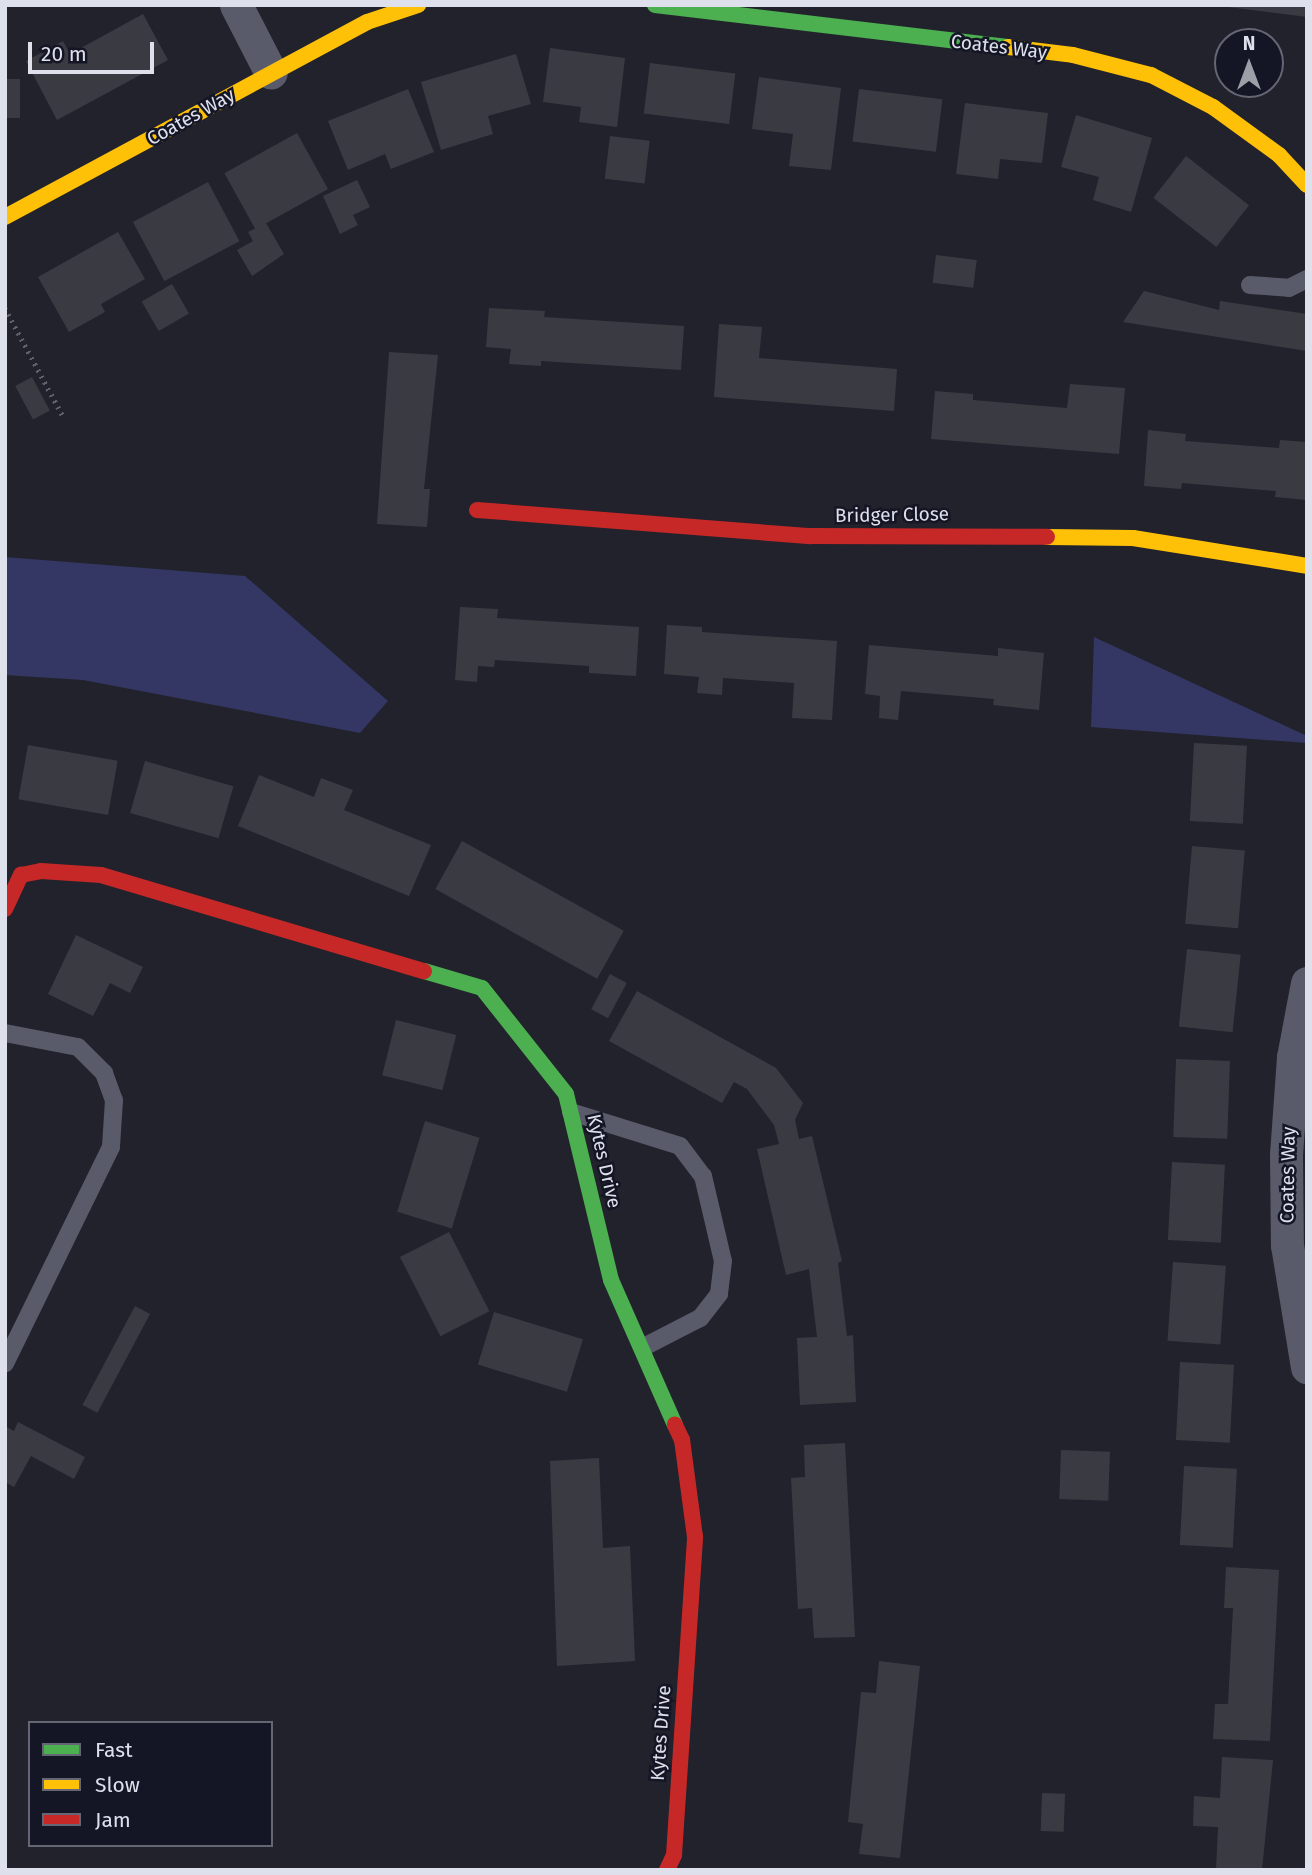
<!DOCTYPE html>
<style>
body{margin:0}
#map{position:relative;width:1312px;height:1875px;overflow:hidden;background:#21222b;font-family:"Fira Sans",sans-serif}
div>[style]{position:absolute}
.green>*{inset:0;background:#343763}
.building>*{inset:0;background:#3a3b42;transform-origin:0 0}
.path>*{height:4.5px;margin-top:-2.25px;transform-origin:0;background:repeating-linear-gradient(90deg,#5f616d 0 2px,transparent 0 7px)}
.lane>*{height:18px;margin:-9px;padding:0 9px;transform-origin:9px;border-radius:9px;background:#595b6b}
.street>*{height:33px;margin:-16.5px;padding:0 16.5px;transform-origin:16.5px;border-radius:16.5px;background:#595b6b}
.fast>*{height:16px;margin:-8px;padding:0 8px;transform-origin:8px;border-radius:8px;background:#4caf50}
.slow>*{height:16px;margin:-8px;padding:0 8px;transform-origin:8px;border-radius:8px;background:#ffc107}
.jam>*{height:16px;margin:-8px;padding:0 8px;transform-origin:8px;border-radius:8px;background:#c62828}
span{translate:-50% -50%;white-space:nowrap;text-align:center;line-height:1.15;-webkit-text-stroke:5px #141525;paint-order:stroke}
.street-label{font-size:19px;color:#dee0eb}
.frame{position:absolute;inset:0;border:7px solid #dee0eb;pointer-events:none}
.legend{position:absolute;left:28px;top:1721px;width:245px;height:126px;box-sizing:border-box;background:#141525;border:2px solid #656674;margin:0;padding:9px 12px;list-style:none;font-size:21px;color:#dee0eb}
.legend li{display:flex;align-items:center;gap:14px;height:35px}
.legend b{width:35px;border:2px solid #656674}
.north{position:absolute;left:1214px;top:28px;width:70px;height:70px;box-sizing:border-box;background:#141525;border:2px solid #656674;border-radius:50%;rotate:0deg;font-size:19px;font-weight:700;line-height:28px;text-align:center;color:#dee0eb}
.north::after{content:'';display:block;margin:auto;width:24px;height:32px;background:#9c9ea8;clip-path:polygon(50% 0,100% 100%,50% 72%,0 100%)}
.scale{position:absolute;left:28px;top:42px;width:126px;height:32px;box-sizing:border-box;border:4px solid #dee0eb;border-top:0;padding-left:9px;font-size:21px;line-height:24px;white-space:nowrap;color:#dee0eb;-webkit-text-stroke:5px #141525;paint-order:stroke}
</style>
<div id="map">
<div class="green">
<div style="clip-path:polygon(5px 557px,245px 576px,388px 701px,360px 733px,83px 680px,5px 675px)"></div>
<div style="clip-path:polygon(1094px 637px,1307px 736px,1307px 743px,1091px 727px)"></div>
</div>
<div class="building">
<div style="clip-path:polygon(1229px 5px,1307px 5px,1307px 17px,1228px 7px)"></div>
<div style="clip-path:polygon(143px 14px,168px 60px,57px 120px,26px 61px,63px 41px,70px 54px)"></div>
<div style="clip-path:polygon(550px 48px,625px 58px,617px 127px,579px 122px,581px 107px,543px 102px)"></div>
<div style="clip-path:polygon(516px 54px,531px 104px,488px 116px,493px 134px,441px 150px,421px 82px)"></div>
<div style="left:650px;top:63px;width:86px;height:51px;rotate:7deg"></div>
<div style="clip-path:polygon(759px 77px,841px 88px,831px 170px,789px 166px,793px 134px,752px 129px)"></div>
<div style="left:5px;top:79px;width:15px;height:39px"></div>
<div style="clip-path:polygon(408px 89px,434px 152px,391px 169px,385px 154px,348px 170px,328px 121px)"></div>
<div style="left:859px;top:89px;width:84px;height:53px;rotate:7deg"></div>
<div style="clip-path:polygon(965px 103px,1048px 113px,1042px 163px,1000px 159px,998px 179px,956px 174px)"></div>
<div style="clip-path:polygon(1076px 115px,1152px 138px,1131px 212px,1093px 200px,1099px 177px,1061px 167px)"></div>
<div style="left:297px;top:133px;width:64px;height:83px;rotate:61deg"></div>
<div style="left:610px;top:136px;width:40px;height:43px;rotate:7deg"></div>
<div style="left:1186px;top:156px;width:80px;height:53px;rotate:38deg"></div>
<div style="clip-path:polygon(357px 180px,370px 207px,353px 215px,358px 225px,340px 234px,323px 196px)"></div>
<div style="left:208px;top:182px;width:67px;height:85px;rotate:62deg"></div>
<div style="clip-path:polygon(266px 223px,284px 254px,252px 276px,237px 250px,253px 241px,248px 232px)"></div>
<div style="clip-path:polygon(118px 232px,145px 279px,101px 304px,105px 312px,69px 332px,38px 277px)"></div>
<div style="left:936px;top:255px;width:41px;height:28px;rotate:7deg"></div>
<div style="left:172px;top:284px;width:34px;height:35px;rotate:60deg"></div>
<div style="clip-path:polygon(1144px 291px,1219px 310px,1220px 301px,1307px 314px,1307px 351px,1123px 322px)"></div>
<div style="clip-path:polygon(489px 308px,545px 311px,544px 317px,684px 326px,681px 370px,541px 361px,541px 366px,509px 364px,511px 349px,486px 347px)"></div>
<div style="clip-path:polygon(719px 324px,762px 327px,759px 358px,897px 369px,894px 411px,714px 397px)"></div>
<div style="clip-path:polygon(389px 352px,438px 355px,424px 489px,430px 489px,427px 527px,377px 524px)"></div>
<div style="left:32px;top:377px;width:38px;height:19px;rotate:62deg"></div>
<div style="clip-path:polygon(1070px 384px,1125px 388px,1119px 454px,931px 439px,935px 391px,973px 394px,973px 400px,1067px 408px)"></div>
<div style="clip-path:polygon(1148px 430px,1186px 434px,1185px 441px,1279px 448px,1280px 440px,1307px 442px,1307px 500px,1275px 497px,1276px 491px,1182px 483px,1181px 489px,1144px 486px)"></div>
<div style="clip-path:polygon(460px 607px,498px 609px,497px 618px,639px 627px,636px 676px,589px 673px,589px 666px,495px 660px,494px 667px,478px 666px,477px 682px,455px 680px)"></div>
<div style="clip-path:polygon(667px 625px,702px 627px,702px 632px,837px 641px,832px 720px,792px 718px,794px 683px,723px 678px,722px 695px,697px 693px,699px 677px,664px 674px)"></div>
<div style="clip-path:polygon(869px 645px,998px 656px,998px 648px,1044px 653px,1039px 710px,993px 705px,994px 699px,901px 691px,898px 720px,879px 718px,880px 696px,865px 694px)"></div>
<div style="left:1194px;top:743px;width:53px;height:78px;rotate:3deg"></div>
<div style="left:28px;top:745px;width:91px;height:55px;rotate:10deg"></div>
<div style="left:145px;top:761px;width:92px;height:54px;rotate:16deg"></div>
<div style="clip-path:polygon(259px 775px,314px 797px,321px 778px,353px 790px,344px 810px,431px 845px,409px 896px,238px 826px)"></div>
<div style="left:462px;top:841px;width:185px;height:55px;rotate:29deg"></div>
<div style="left:1192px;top:846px;width:53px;height:78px;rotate:5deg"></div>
<div style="clip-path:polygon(76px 935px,143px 967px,130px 993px,110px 983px,93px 1016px,48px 994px)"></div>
<div style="left:1187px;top:949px;width:54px;height:78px;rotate:6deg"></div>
<div style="left:610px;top:974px;width:19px;height:40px;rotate:28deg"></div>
<div style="clip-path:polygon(637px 991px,776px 1068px,803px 1103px,795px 1120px,799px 1139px,812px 1136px,842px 1261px,838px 1263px,847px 1336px,853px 1335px,856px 1402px,800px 1405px,797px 1338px,817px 1337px,809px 1269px,786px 1275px,757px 1149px,779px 1144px,774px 1125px,747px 1089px,734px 1082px,722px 1103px,609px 1041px)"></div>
<div style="left:396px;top:1020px;width:62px;height:57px;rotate:14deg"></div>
<div style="left:1176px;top:1059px;width:54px;height:78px;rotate:2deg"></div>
<div style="left:425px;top:1121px;width:57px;height:95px;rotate:17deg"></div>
<div style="left:1172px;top:1162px;width:53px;height:78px;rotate:3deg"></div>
<div style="left:449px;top:1232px;width:89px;height:55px;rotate:63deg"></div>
<div style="left:1173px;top:1262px;width:53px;height:79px;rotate:4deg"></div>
<div style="left:135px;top:1306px;width:17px;height:112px;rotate:28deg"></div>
<div style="left:494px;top:1312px;width:93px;height:55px;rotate:17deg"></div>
<div style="left:1180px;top:1362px;width:54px;height:78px;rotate:3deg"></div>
<div style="clip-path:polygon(18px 1422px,85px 1457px,74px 1479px,31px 1456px,14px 1487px,5px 1482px,5px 1426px,14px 1431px)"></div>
<div style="clip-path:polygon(845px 1443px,855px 1637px,814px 1638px,812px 1608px,798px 1609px,791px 1478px,805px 1477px,804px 1445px)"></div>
<div style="left:1061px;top:1450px;width:49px;height:49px;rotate:2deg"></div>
<div style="clip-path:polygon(599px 1458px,603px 1548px,630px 1546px,635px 1661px,557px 1666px,550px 1461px)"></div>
<div style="left:1184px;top:1466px;width:53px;height:79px;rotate:3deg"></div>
<div style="clip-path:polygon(1226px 1567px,1279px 1570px,1270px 1741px,1213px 1739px,1215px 1704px,1228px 1704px,1233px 1608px,1224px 1608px)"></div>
<div style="clip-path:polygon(879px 1661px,920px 1666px,900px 1858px,859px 1854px,863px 1824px,848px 1822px,861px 1692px,876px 1693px)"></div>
<div style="clip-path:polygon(1222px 1757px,1273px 1760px,1262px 1870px,1216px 1870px,1218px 1827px,1193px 1826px,1194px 1796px,1220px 1798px)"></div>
<div style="left:1042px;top:1793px;width:23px;height:38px;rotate:2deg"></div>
</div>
<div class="path">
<div style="left:5px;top:308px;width:123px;rotate:61.8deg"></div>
</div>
<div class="lane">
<div style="left:1250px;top:285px;width:39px;rotate:4deg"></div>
<div style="left:1289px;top:288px;width:20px;rotate:-27deg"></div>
<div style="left:5px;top:1033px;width:74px;rotate:10.9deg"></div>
<div style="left:78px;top:1047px;width:37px;rotate:45deg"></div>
<div style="left:104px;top:1073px;width:29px;rotate:70deg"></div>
<div style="left:114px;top:1100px;width:47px;rotate:93.7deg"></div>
<div style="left:111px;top:1147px;width:241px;rotate:116.1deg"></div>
<div style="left:571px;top:1112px;width:114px;rotate:17.3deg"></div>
<div style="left:680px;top:1146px;width:38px;rotate:53deg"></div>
<div style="left:703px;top:1176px;width:87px;rotate:76.8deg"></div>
<div style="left:723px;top:1261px;width:33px;rotate:97deg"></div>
<div style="left:719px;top:1294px;width:31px;rotate:128deg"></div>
<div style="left:700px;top:1318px;width:65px;rotate:152.7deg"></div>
</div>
<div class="street">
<div style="left:236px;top:5px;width:76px;rotate:62.8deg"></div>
<div style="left:1307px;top:983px;width:75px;rotate:100.7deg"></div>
<div style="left:1293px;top:1057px;width:98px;rotate:94.1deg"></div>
<div style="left:1286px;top:1155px;width:90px;rotate:89.4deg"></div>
<div style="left:1287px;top:1245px;width:124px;rotate:80.7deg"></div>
</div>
<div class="fast">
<div style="left:655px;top:5px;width:355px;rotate:6.8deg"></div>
<div style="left:424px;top:971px;width:60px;rotate:16.3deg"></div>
<div style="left:482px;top:988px;width:135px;rotate:51.6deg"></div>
<div style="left:566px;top:1094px;width:191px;rotate:76.4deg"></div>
<div style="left:611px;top:1280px;width:158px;rotate:66.2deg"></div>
</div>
<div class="slow">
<div style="left:1008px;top:47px;width:65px;rotate:7deg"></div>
<div style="left:1073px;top:55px;width:81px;rotate:14.4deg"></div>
<div style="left:1151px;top:75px;width:70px;rotate:27.3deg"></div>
<div style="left:1213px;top:107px;width:82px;rotate:36deg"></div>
<div style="left:1279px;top:155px;width:41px;rotate:47deg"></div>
<div style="left:5px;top:217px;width:411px;rotate:-28.3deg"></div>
<div style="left:367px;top:22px;width:54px;rotate:-18.4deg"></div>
<div style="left:1047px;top:537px;width:86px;rotate:0.7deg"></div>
<div style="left:1133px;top:538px;width:176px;rotate:9.1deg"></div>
</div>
<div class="jam">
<div style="left:477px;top:510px;width:335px;rotate:4.5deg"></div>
<div style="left:811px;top:536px;width:236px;rotate:0.2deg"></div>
<div style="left:5px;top:909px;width:38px;rotate:-65deg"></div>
<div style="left:21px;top:875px;width:20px;rotate:-11deg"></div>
<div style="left:41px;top:871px;width:60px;rotate:3.8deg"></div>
<div style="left:101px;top:875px;width:337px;rotate:16.6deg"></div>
<div style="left:667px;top:1870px;width:17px;rotate:-65deg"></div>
<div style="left:674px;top:1855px;width:319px;rotate:-86.2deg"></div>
<div style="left:695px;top:1537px;width:98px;rotate:-97.6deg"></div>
<div style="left:682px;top:1440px;width:17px;rotate:-115deg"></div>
</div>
<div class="street-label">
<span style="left:999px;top:47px;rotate:7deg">Coates Way</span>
<span style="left:191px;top:117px;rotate:-29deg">Coates Way</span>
<span style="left:892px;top:515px;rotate:-1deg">Bridger Close</span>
<span style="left:604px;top:1161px;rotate:77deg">Kytes Drive</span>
<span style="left:1288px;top:1175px;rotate:-89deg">Coates Way</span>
<span style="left:661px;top:1733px;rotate:-86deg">Kytes Drive</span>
</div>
<div class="frame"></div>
<ul class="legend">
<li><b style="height:9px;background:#4caf50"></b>Fast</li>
<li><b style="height:9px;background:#ffc107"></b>Slow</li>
<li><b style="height:9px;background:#c62828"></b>Jam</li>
</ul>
<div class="north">N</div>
<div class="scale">20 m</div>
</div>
